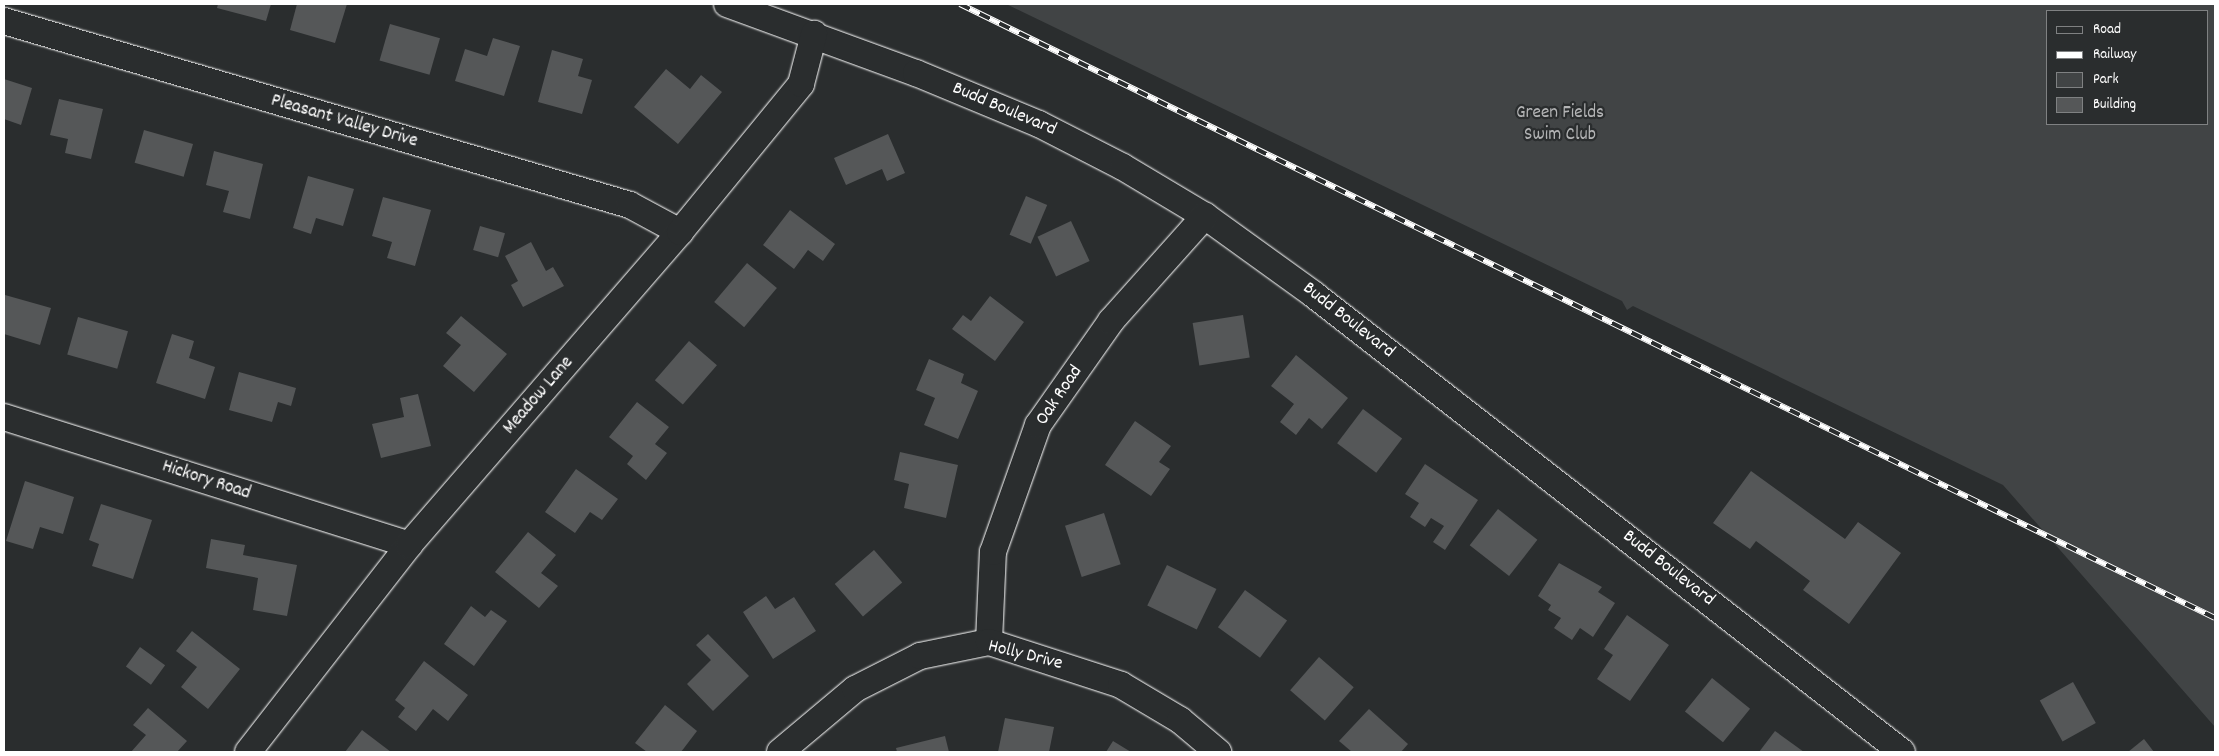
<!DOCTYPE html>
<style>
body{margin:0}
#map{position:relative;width:2219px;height:756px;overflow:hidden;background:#2a2d2e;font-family:Dekko,sans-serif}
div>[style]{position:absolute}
.green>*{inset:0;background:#414445}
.building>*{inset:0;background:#555758;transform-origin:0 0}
.roads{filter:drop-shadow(0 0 1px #fff) drop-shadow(0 0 1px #fff)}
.street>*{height:26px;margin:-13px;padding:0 13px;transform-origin:13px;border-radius:13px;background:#2a2d2e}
.rail>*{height:5.5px;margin-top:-2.75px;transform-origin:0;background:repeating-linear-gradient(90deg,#2a2d2e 0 11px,#fff 0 22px);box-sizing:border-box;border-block:1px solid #fff}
span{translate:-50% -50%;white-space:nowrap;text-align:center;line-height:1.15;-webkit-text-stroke:4.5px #2a2d2e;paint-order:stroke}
.street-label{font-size:19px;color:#fff}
.park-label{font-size:19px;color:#b3b4b5}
.frame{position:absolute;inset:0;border:5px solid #fff;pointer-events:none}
.legend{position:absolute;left:2046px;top:10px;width:162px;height:115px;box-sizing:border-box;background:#2a2d2e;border:1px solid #7f8182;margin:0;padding:6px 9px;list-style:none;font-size:15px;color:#fff}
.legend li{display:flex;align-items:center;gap:10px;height:25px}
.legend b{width:25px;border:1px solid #7f8182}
</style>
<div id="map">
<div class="green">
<div style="clip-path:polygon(evenodd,1006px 4px,2215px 4px,2215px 727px,2003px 485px,1633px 306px,1627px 310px,1622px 301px,1006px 4px,2208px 11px,2208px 124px,2048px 124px,2048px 11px,2208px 11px)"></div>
</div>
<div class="building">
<div style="clip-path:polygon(218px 4px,271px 4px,266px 21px,217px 8px)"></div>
<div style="clip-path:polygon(297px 4px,347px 4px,335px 43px,290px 30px)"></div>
<div style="left:390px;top:24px;width:52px;height:38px;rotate:16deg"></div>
<div style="clip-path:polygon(493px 38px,520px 46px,504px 96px,455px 81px,465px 49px,487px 56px)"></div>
<div style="clip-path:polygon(552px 50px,583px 59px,578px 76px,592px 80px,582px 114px,538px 102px)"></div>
<div style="clip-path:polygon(666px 69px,690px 89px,701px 75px,722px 92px,678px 144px,634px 107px)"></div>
<div style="clip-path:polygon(4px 79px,32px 88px,21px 125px,4px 119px)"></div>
<div style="clip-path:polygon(59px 99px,103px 109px,91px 159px,65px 153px,68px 139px,50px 135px)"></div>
<div style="left:144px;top:130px;width:51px;height:34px;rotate:16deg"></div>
<div style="clip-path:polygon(888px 134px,905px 173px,887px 181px,882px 169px,846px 185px,834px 158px)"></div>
<div style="clip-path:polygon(214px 151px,263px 164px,250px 219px,223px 212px,229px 191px,206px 185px)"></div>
<div style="clip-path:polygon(308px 176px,354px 189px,343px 226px,316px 218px,311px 234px,293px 228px)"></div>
<div style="left:1026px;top:196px;width:23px;height:42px;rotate:23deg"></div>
<div style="clip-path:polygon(383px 197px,431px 210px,415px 266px,387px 258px,392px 242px,372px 236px)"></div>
<div style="clip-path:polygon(790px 210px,835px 244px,823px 261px,808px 250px,794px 269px,763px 245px)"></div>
<div style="left:1071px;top:221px;width:44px;height:37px;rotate:65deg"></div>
<div style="left:480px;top:226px;width:26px;height:25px;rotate:16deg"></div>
<div style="clip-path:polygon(531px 242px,546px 271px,553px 267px,564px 286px,523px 307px,511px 285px,518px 281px,505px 256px)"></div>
<div style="left:747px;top:263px;width:39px;height:51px;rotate:40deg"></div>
<div style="clip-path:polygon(5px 295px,51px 308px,40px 345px,4px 334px)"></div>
<div style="clip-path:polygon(990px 296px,1024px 322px,995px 361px,952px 329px,963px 315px,971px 321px)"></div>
<div style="left:1243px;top:315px;width:43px;height:51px;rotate:81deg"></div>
<div style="clip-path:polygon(461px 316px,507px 354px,474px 392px,443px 366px,461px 345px,446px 333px)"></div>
<div style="left:78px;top:317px;width:52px;height:39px;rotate:16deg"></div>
<div style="clip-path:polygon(172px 334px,194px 341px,189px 358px,215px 367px,205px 399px,156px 383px)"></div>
<div style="left:689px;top:341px;width:37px;height:52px;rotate:41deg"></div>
<div style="clip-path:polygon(1296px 355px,1348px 398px,1322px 429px,1309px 418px,1296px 435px,1280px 422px,1294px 404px,1271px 386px)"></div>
<div style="clip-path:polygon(929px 359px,964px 374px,961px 383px,978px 391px,958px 439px,924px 425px,935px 398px,916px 390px)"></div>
<div style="clip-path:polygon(239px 372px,296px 388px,291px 406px,278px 402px,272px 422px,229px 410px)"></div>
<div style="clip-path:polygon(418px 394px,431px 446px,381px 458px,372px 424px,404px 417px,400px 398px)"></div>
<div style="clip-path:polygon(637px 402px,669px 427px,655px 444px,667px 453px,646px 480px,627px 464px,633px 456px,609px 437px)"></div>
<div style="left:1363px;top:409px;width:49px;height:43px;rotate:37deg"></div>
<div style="clip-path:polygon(1135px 421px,1171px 446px,1159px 462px,1170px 469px,1151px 496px,1105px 465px)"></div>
<div style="clip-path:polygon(900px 452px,958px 465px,946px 518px,904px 508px,909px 484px,894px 480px)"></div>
<div style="clip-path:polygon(1425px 464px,1478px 500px,1445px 550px,1433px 542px,1444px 526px,1431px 518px,1425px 527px,1410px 517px,1419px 503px,1405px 494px)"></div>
<div style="clip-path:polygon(576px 469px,618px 499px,602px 520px,590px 512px,575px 533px,545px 512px)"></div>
<div style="clip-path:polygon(1751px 471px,1845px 539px,1858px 522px,1901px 553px,1849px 624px,1803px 590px,1810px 581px,1756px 541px,1750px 549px,1713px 523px)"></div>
<div style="clip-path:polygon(25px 481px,74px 497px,63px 534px,40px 527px,33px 549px,6px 541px)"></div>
<div style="clip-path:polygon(101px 504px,152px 520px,133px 579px,92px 566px,99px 544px,89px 540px)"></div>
<div style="left:1498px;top:509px;width:50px;height:46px;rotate:38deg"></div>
<div style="left:1104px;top:513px;width:54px;height:41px;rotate:72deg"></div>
<div style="clip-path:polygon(528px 532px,556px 555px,541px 573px,558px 586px,539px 608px,495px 572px)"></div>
<div style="clip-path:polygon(211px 539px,245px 545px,243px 555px,297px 565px,287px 616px,253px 610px,258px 578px,206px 568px)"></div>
<div style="left:874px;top:550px;width:43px;height:52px;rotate:49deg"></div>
<div style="clip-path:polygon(1559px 563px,1602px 587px,1598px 592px,1615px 603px,1593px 637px,1580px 628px,1572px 640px,1554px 628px,1561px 618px,1548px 610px,1551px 605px,1538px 596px)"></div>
<div style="left:1167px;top:565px;width:55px;height:45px;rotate:26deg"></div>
<div style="left:1245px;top:590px;width:52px;height:46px;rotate:36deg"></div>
<div style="clip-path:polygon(766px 596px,775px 609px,794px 597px,816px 631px,773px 659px,743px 612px)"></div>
<div style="clip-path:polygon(471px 606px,485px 617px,491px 610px,507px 621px,474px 666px,444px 644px)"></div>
<div style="clip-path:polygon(1627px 615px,1669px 645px,1630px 701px,1597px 679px,1613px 655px,1604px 649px)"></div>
<div style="clip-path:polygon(192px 631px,240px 669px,208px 709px,181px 687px,197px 667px,176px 651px)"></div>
<div style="clip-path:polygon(708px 634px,749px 676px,713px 711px,687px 684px,711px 660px,696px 645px)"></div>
<div style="left:140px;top:647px;width:31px;height:24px;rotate:36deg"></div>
<div style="left:1319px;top:657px;width:46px;height:44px;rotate:41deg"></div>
<div style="clip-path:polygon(424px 661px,468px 695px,448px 721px,433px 709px,416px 731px,398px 717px,405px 708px,395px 700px)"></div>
<div style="left:1712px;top:678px;width:49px;height:43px;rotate:39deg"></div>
<div style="left:2073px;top:682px;width:47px;height:38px;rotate:61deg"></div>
<div style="clip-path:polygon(665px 705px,697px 731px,681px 752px,647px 752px,635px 743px)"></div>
<div style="clip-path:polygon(148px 708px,187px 741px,177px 752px,131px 752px,146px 735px,133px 725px)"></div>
<div style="clip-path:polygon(1369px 709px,1408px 744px,1401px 752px,1352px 752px,1339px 741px)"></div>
<div style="clip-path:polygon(1005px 718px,1054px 727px,1049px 752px,998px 752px)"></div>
<div style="clip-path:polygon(362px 730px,391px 752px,345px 752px)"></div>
<div style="clip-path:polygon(1775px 731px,1804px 752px,1759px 752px)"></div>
<div style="clip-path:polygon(945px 736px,949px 752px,897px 752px,896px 748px)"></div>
<div style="clip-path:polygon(2144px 739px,2154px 752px,2128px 752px)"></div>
<div style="clip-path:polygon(1113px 741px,1131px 752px,1106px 752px)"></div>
</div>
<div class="roads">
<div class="street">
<div style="left:727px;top:4px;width:201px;rotate:20.1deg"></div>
<div style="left:916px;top:73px;width:133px;rotate:22.5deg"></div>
<div style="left:1039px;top:124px;width:94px;rotate:27.1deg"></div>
<div style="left:1123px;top:167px;width:96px;rotate:30.9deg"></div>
<div style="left:1205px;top:216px;width:133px;rotate:35.8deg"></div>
<div style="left:1313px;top:294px;width:746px;rotate:37.87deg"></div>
<div style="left:4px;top:21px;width:652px;rotate:16.38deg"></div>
<div style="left:630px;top:205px;width:57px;rotate:28.4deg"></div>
<div style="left:4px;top:417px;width:425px;rotate:17.5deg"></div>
<div style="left:989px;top:642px;width:90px;rotate:-87.5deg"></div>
<div style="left:993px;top:552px;width:135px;rotate:-70.5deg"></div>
<div style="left:1038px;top:425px;width:127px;rotate:-54.9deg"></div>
<div style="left:1111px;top:321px;width:141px;rotate:-48.2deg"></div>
<div style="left:248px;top:752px;width:262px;rotate:-52.1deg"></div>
<div style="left:409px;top:545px;width:414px;rotate:-49.1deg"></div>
<div style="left:680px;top:232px;width:191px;rotate:-50.7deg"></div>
<div style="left:801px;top:84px;width:52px;rotate:-75.4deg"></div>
<div style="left:780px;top:752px;width:98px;rotate:-40deg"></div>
<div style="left:855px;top:689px;width:73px;rotate:-26.9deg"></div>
<div style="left:920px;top:656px;width:70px;rotate:-11.5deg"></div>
<div style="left:989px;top:642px;width:139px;rotate:18deg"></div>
<div style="left:1121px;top:685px;width:69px;rotate:30.7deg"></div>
<div style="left:1180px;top:720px;width:50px;rotate:40.1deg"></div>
</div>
</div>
<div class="rail">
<div style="left:960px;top:4px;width:1397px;rotate:26.07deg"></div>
</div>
<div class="street-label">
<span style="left:1004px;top:110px;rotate:23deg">Budd Boulevard</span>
<span style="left:344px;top:122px;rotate:16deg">Pleasant Valley Drive</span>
<span style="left:1348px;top:321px;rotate:38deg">Budd Boulevard</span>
<span style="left:539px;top:396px;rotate:-49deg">Meadow Lane</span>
<span style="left:1060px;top:396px;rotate:-56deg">Oak Road</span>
<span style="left:206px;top:481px;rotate:18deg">Hickory Road</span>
<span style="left:1668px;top:569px;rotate:38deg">Budd Boulevard</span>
<span style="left:1025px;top:656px;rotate:14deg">Holly Drive</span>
</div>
<div class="park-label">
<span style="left:1560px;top:125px">Green Fields<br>Swim Club</span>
</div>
<div class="frame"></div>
<ul class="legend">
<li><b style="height:6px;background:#2a2d2e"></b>Road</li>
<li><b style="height:6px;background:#fff"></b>Railway</li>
<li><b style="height:14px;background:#414445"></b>Park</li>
<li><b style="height:14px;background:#555758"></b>Building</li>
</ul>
</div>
